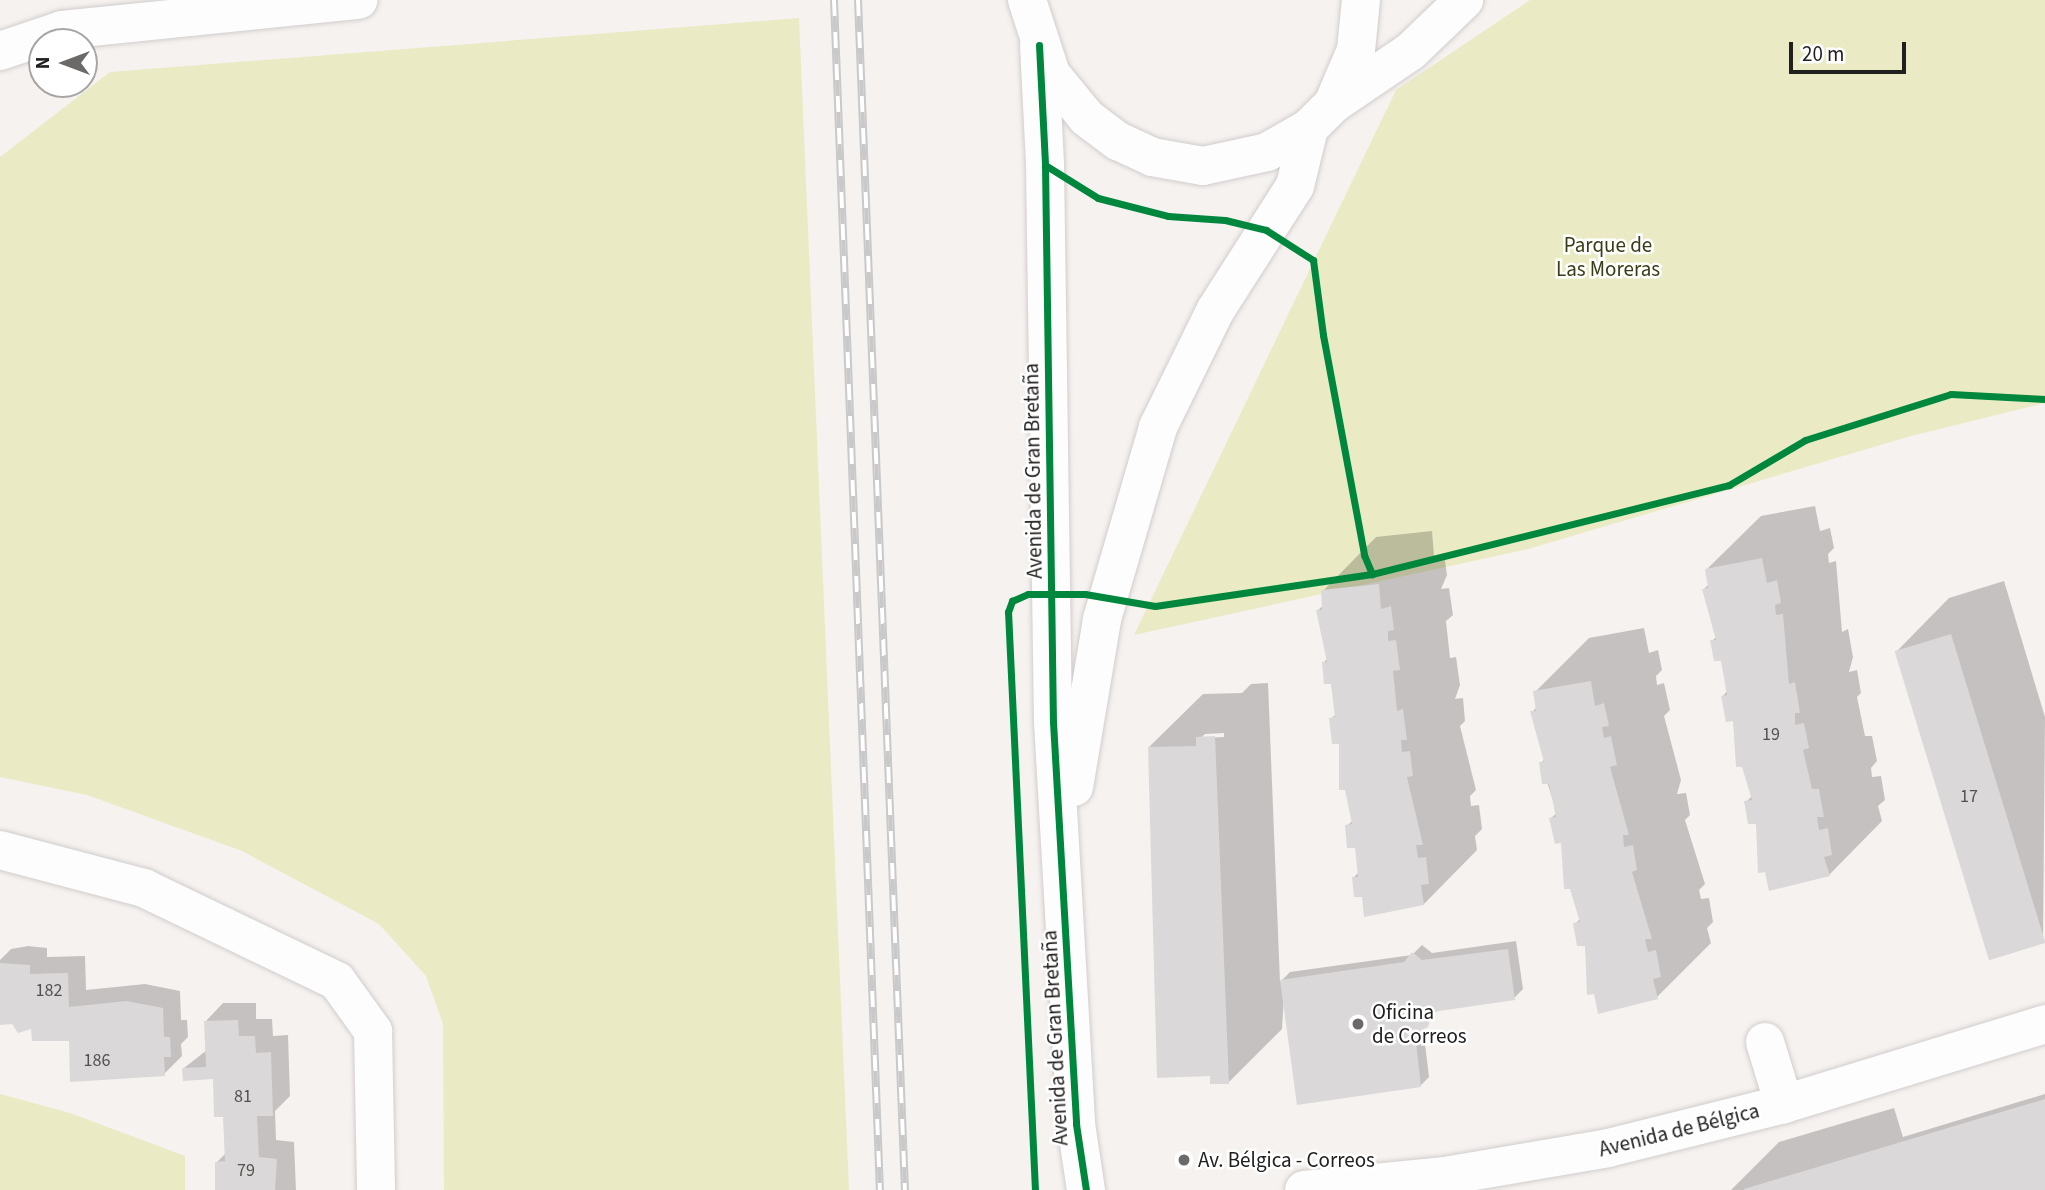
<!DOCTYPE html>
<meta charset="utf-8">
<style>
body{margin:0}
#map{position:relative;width:2045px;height:1190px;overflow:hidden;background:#f6f2f0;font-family:"Source Sans 3",sans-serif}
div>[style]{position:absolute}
.green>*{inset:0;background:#eaebc4}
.shadow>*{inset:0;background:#0003}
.building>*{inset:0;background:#dad8d8;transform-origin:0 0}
.roads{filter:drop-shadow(0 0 2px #d0cdcc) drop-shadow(0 0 2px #d0cdcc)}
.minor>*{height:38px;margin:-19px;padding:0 19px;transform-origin:19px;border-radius:19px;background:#fefdfd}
.major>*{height:38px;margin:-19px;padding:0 19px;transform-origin:19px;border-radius:19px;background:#fefdfd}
.rail>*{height:8px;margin-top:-4px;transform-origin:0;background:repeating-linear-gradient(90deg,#fff 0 16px,#cac9c9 0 32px);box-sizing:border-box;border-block:2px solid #cac9c9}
.cycleway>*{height:7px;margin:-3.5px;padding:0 3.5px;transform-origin:3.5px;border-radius:3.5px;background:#00873e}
.dots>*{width:19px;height:19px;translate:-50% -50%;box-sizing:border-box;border:4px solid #fff;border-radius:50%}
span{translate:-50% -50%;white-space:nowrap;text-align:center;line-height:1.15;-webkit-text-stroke:5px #fff;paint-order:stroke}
.number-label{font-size:18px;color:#535150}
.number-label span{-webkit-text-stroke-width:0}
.park-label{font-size:21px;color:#3a3c15}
.street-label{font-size:21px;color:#22201f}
.poi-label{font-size:21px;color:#22201f}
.left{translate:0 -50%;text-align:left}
.north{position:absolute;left:28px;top:28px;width:70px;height:70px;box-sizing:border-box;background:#fff;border:2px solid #a7a6a5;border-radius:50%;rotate:270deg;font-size:19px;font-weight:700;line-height:28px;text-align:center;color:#22201f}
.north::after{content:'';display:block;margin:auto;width:24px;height:32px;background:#6c6a68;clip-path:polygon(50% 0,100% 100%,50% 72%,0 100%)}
.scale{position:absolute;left:1789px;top:42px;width:117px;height:32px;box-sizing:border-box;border:4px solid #22201f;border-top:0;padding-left:9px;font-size:21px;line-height:24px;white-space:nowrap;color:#22201f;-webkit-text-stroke:5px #fff;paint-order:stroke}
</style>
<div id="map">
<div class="green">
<div style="clip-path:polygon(1530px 0,2045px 0,2045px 403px,1911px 436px,1528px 549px,1134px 635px,1396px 90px)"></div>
<div style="clip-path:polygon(799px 18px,849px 1190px,444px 1190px,443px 1024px,426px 976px,379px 924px,242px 851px,87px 795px,0 777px,0 157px,110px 72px)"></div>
<div style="clip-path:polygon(0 1094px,70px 1113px,185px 1156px,185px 1190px,0 1190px)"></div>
</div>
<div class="shadow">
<div style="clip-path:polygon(1815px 506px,1820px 531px,1830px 528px,1834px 548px,1828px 554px,1829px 563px,1836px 561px,1842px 632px,1848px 629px,1853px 657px,1849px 672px,1857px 670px,1861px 693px,1857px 697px,1865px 736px,1872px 736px,1877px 761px,1871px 768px,1872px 777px,1881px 776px,1885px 800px,1878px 806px,1882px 821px,1829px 875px,1758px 822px,1746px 802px,1752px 796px,1734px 719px,1723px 696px,1728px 690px,1722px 659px,1712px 641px,1717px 636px,1704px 589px,1709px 584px,1707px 569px,1761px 516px)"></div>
<div style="clip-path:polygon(1432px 531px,1434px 556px,1444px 554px,1447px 575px,1441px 589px,1449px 588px,1453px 615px,1446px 621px,1450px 658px,1456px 657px,1460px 685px,1455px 699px,1463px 698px,1465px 721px,1460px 726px,1476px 790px,1470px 796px,1471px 806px,1479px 805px,1482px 829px,1475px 836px,1477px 850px,1424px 904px,1363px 895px,1354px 877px,1359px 872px,1357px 846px,1347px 826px,1353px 820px,1340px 742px,1331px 719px,1337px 713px,1332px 682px,1323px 663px,1328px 658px,1318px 610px,1324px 605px,1323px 591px,1376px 537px)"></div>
<div style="clip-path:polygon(2004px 581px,2045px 717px,2043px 942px,1896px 652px,1949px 598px)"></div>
<div style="clip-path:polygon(1644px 628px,1649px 653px,1658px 650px,1662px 670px,1656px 676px,1657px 685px,1664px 683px,1670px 710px,1664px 716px,1681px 780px,1677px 794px,1686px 793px,1690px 815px,1685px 820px,1705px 884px,1699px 890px,1701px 899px,1709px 898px,1713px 922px,1707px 928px,1711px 943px,1657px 997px,1586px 944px,1575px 924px,1580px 919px,1563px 841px,1551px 818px,1557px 813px,1541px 763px,1545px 759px,1532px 712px,1537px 707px,1535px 692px,1589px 638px)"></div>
<div style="clip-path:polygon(evenodd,1268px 683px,1280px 982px,1290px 972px,1412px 955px,1422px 945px,1432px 953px,1516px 941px,1523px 989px,1514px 998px,1438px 1009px,1423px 1027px,1429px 1077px,1420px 1086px,1284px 995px,1282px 1029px,1229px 1082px,1149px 747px,1203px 694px,1242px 693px,1251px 684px,1268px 683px,1224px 733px,1224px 737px,1201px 738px,1205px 734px,1224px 733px)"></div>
<div style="clip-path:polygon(28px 946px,47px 948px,47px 957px,85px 956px,86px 990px,145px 984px,180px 991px,181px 1020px,187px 1020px,188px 1037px,181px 1044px,182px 1056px,164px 1074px,33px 1026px,0 1023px,0 960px,11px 949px)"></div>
<div style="clip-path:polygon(223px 1003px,256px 1003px,256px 1019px,272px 1019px,273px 1036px,288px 1035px,290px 1096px,275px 1111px,276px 1140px,294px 1142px,296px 1190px,218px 1190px,217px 1162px,227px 1152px,225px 1115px,215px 1077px,184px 1068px,207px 1050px,206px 1021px)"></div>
<div style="clip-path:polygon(2045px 1094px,2045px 1190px,1731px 1190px,1779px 1142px,1894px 1108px,1903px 1137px)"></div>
</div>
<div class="building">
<div style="clip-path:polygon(1762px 558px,1767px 583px,1777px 580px,1781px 603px,1775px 605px,1776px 615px,1783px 614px,1789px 684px,1795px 682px,1800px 713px,1795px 713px,1795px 725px,1804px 723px,1809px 748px,1803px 750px,1812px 789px,1819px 789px,1824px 817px,1817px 817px,1819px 830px,1828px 828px,1832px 855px,1824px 857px,1830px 876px,1769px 891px,1765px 872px,1758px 873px,1756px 824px,1748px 824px,1744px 801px,1752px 800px,1742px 767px,1736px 767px,1733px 721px,1726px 722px,1721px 696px,1727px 695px,1721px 661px,1714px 661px,1710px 640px,1716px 640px,1702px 589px,1708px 588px,1705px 569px)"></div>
<div style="clip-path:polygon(1379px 584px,1381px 609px,1391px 606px,1394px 630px,1388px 631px,1388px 641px,1396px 640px,1400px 670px,1393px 671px,1397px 711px,1403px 709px,1407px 740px,1401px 740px,1402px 752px,1410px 751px,1413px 776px,1407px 777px,1423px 845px,1416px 845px,1418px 858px,1426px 857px,1429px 884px,1421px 885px,1424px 905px,1364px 917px,1362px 897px,1354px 897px,1352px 877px,1358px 877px,1355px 848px,1347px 848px,1345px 825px,1352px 824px,1345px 790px,1339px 790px,1339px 744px,1332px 744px,1329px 718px,1335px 717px,1331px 684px,1324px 684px,1322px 662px,1327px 662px,1316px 610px,1322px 610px,1321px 590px)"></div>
<div style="left:1951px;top:634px;width:323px;height:59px;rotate:73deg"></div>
<div style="clip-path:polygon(1591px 681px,1595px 706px,1604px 703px,1609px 726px,1602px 727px,1604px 738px,1611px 736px,1617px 765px,1610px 767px,1629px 835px,1623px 835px,1624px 847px,1633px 845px,1637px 870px,1632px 872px,1652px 939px,1645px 939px,1648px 952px,1656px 950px,1661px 977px,1653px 979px,1658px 999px,1598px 1014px,1594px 994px,1587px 995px,1585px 946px,1577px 946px,1573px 923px,1580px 922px,1570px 889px,1564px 889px,1561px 843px,1555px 844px,1549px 818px,1556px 817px,1549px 784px,1542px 784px,1539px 762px,1544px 762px,1530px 711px,1536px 711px,1533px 691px)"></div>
<div style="clip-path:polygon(1215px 736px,1229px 1084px,1210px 1084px,1210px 1076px,1157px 1078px,1148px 747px,1196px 746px,1196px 737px)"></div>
<div style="clip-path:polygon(1508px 949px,1515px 1000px,1432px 1012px,1428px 1027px,1415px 1033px,1421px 1087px,1297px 1105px,1280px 980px,1404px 962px,1412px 952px,1422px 960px)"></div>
<div style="clip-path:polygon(0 963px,30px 965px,30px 974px,68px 973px,69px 1007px,126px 1001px,163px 1008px,164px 1037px,170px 1037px,171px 1057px,164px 1057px,165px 1076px,70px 1082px,69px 1041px,32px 1041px,31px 1029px,18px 1033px,12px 1024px,0 1025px)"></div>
<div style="clip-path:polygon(238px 1020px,239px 1036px,255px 1036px,256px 1053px,271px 1052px,273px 1116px,257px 1116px,259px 1157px,277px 1159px,275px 1190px,215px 1190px,215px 1162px,225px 1161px,223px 1117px,214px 1117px,213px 1079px,183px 1081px,182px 1068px,206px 1067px,204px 1021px)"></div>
<div style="clip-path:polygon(2045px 1099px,2045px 1190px,1744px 1190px,1744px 1189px)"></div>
</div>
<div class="roads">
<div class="minor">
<div style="left:1039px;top:45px;width:120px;rotate:87.1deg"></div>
<div style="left:1045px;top:165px;width:557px;rotate:89.18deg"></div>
<div style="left:1053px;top:722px;width:403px;rotate:86.7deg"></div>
<div style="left:1076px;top:1124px;width:67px;rotate:81.4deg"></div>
<div style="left:1074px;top:787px;width:170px;rotate:-80.5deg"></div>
<div style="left:1102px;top:619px;width:200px;rotate:-73.7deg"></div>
<div style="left:1158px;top:427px;width:129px;rotate:-63.8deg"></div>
<div style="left:1215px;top:311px;width:148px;rotate:-57.4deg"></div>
<div style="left:1295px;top:186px;width:60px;rotate:-76.4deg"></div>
<div style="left:0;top:850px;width:149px;rotate:14.8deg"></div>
<div style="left:144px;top:888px;width:214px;rotate:25.7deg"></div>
<div style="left:337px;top:981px;width:62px;rotate:54.2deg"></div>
<div style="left:373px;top:1031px;width:159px;rotate:88.9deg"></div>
<div style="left:1765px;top:1042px;width:65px;rotate:73deg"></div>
<div style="left:1304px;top:1190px;width:142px;rotate:-5.7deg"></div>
<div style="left:1445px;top:1176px;width:165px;rotate:-9.7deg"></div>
<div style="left:1608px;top:1148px;width:181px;rotate:-14deg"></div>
<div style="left:1784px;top:1104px;width:273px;rotate:-17deg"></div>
</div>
<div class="major">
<div style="left:1027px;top:0;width:78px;rotate:72deg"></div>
<div style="left:1051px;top:74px;width:57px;rotate:50.7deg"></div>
<div style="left:1087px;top:118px;width:39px;rotate:37deg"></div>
<div style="left:1118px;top:141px;width:38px;rotate:25deg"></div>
<div style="left:1152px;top:157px;width:52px;rotate:10deg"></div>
<div style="left:1203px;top:166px;width:66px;rotate:-12.3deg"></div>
<div style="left:1267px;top:152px;width:48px;rotate:-29.7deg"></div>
<div style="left:1309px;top:128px;width:34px;rotate:-45deg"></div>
<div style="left:1333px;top:104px;width:59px;rotate:-66.9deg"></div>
<div style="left:1356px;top:50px;width:50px;rotate:-84.3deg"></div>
<div style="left:0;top:51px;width:65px;rotate:-18.7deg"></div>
<div style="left:62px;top:30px;width:298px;rotate:-5.8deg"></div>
<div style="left:1333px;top:104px;width:94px;rotate:-34.2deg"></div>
<div style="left:1411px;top:51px;width:74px;rotate:-43.9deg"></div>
</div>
</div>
<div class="rail">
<div style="left:834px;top:0;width:1191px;rotate:87.79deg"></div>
<div style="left:858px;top:0;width:1191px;rotate:87.74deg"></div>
</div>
<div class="cycleway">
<div style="left:1039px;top:45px;width:120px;rotate:87.1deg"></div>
<div style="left:1045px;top:165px;width:557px;rotate:89.18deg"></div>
<div style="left:1053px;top:722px;width:403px;rotate:86.7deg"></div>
<div style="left:1076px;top:1124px;width:67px;rotate:81.4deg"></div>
<div style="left:1045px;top:165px;width:62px;rotate:31.9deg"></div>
<div style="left:1098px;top:198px;width:72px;rotate:14.4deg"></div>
<div style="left:1168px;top:216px;width:57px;rotate:4deg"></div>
<div style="left:1225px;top:220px;width:42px;rotate:13.7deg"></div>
<div style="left:1266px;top:230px;width:56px;rotate:32.6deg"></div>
<div style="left:1313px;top:260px;width:76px;rotate:82.4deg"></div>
<div style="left:1323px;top:335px;width:224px;rotate:79.4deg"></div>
<div style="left:1364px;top:555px;width:21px;rotate:67deg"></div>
<div style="left:1372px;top:574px;width:368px;rotate:-14deg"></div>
<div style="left:1729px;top:485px;width:88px;rotate:-30.6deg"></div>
<div style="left:1805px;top:440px;width:153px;rotate:-17.5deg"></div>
<div style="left:1951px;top:394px;width:94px;rotate:3deg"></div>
<div style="left:1035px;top:1190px;width:579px;rotate:-92.67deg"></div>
<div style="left:1008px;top:612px;width:12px;rotate:-70deg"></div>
<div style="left:1012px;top:601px;width:17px;rotate:-24deg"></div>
<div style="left:1028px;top:594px;width:57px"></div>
<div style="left:1085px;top:594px;width:71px;rotate:9.7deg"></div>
<div style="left:1155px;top:606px;width:219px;rotate:-8.4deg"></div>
</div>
<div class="dots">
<div style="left:1358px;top:1024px;background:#6c6a68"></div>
<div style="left:1184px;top:1160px;background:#6c6a68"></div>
</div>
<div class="number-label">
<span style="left:1771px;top:735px">19</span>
<span style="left:1969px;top:797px">17</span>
<span style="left:49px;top:991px">182</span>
<span style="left:97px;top:1061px">186</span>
<span style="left:243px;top:1097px">81</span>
<span style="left:246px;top:1171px">79</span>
</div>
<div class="park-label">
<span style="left:1608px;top:257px">Parque de<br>Las Moreras</span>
</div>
<div class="street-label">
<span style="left:1033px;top:471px;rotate:-91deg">Avenida de Gran Bretaña</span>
<span style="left:1055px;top:1038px;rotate:-93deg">Avenida de Gran Bretaña</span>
<span style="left:1679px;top:1130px;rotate:-14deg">Avenida de Bélgica</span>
</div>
<div class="poi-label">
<span class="left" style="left:1372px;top:1024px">Oficina<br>de Correos</span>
<span class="left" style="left:1198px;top:1160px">Av. Bélgica - Correos</span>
</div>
<div class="north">N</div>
<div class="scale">20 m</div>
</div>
